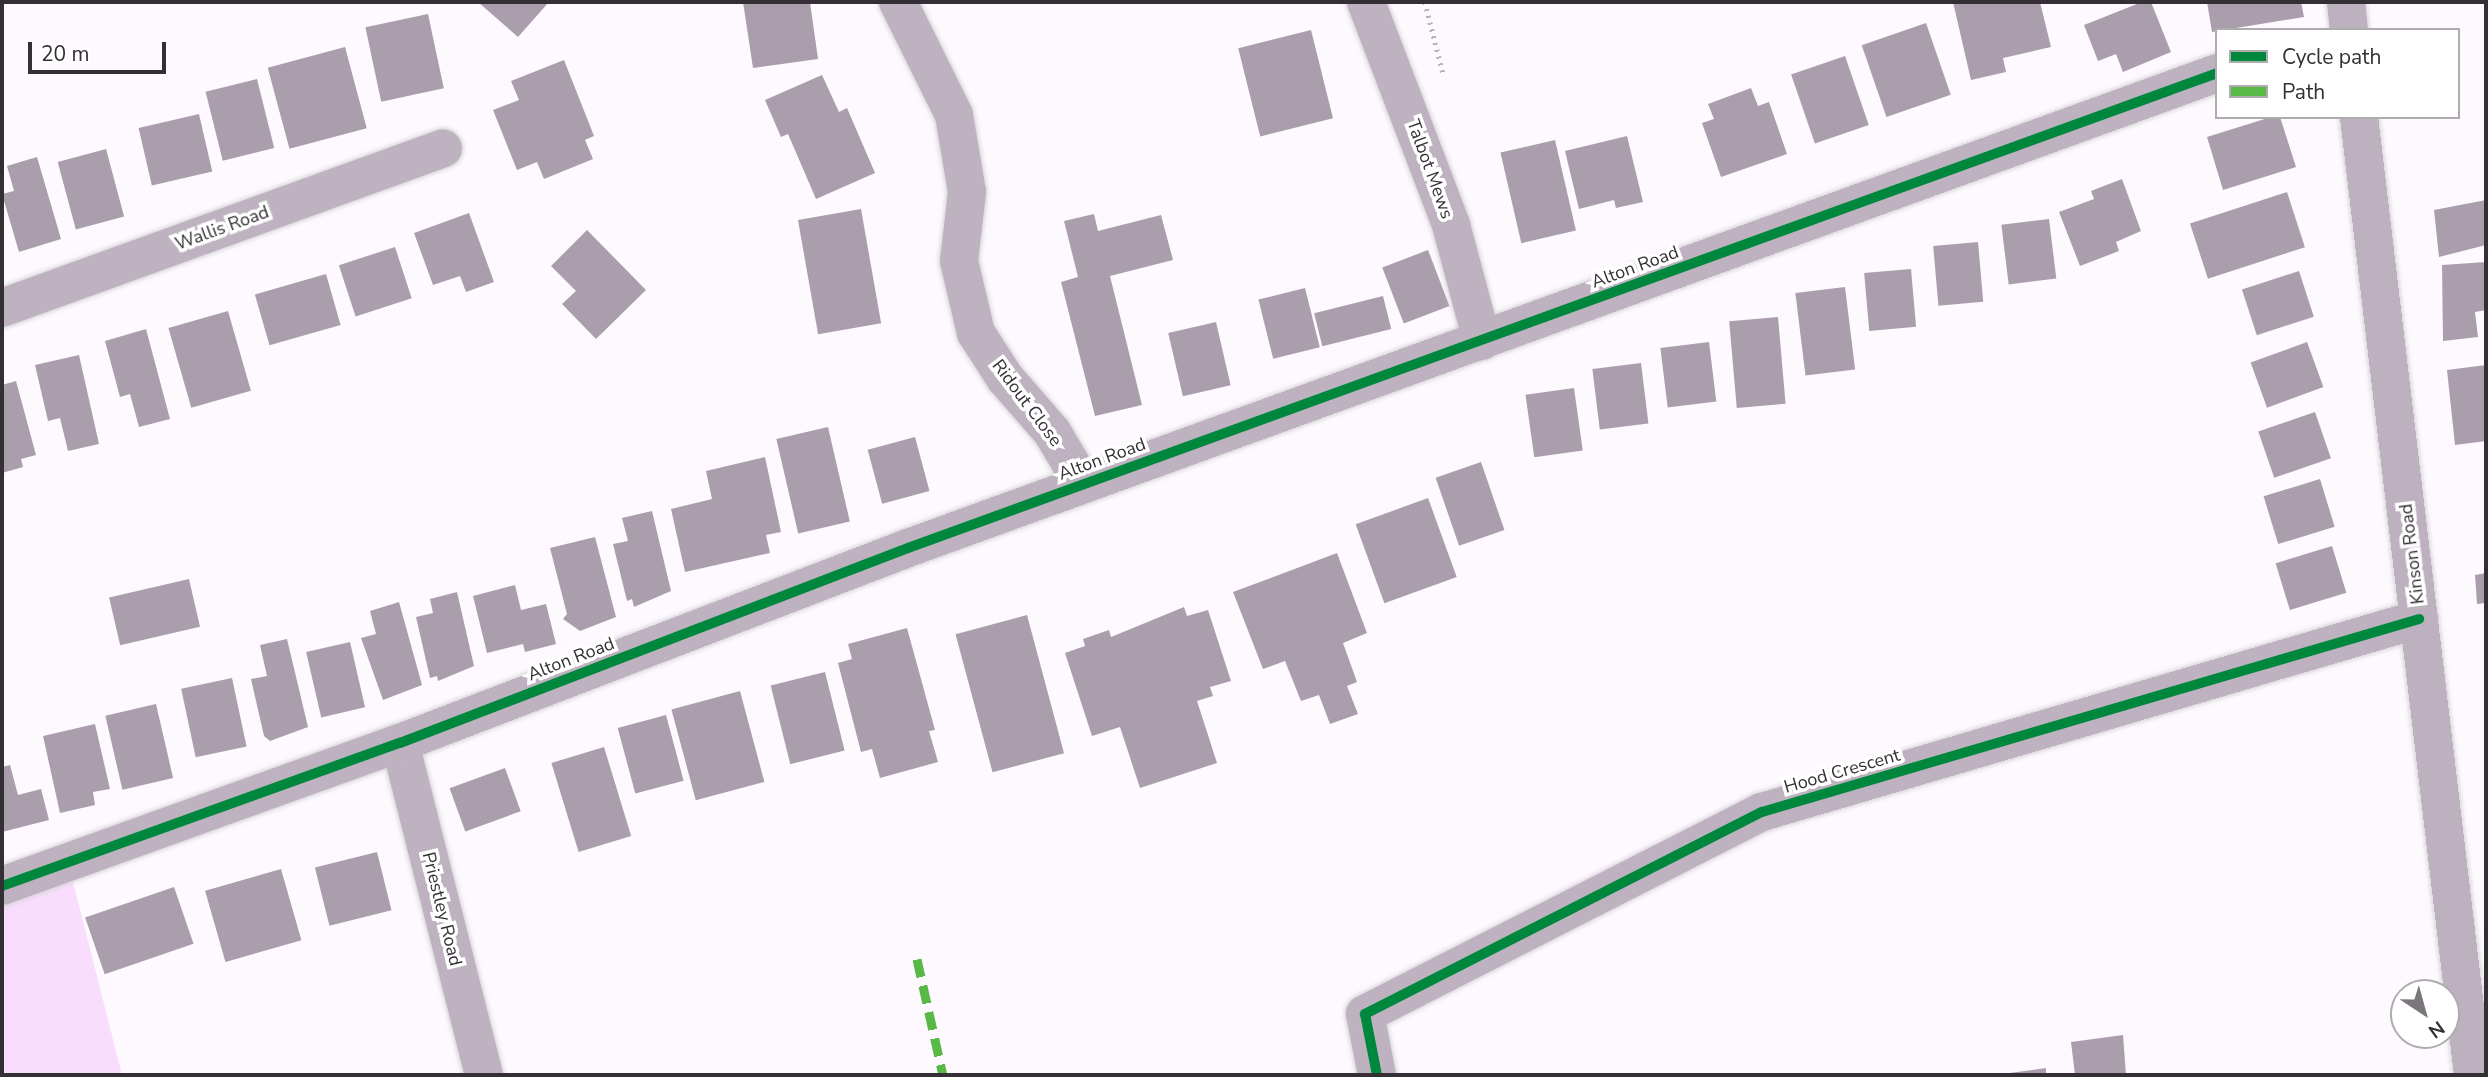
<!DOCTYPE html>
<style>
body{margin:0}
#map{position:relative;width:2488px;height:1077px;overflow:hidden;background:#fdf9fe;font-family:"Nunito Sans",sans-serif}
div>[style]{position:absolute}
.green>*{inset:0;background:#f8ddfc}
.building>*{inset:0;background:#aa9ead;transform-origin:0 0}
.path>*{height:4.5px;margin-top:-2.25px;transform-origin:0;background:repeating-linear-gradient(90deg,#bab2bb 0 2px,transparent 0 7px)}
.roads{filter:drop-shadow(0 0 2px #d8d5d9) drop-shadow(0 0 2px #d8d5d9)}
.street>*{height:38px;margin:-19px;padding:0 19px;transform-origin:19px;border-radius:19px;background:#beb2c0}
.secondary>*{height:38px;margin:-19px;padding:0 19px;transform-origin:19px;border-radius:19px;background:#bdb0bf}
.quiet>*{height:9px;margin-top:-4.5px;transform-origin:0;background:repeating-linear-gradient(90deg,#58b947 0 18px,transparent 0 27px)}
.cycleway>*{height:10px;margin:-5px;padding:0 5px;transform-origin:5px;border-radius:5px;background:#00873e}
span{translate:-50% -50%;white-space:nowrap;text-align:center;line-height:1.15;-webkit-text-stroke:7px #fff;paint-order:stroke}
.street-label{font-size:18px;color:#342f35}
.frame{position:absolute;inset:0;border:4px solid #342f35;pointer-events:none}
.legend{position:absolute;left:2215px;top:28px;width:245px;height:91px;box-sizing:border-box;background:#fff;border:2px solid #aeacae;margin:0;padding:9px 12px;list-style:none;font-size:21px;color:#342f35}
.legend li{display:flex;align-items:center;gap:14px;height:35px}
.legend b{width:35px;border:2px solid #aeacae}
.north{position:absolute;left:2390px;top:979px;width:70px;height:70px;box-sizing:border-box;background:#fff;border:2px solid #aeacae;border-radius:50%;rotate:144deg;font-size:19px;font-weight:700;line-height:28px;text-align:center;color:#342f35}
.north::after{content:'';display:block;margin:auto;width:24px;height:32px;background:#7a767b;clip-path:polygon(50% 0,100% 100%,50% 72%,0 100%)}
.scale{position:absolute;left:28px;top:42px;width:138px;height:32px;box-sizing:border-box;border:4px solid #342f35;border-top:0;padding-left:9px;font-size:21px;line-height:24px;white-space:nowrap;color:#342f35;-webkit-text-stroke:5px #fff;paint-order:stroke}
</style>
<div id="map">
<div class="green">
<div style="clip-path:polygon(68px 862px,122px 1075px,2px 1075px,2px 886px)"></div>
</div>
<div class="building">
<div style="clip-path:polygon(478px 2px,549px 2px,518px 37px)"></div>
<div style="clip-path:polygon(743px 2px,810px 2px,818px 59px,753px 68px)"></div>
<div style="clip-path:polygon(1953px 2px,2040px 2px,2051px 47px,2003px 58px,2006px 72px,1971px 80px)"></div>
<div style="clip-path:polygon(2142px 2px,2151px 2px,2171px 52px,2123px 72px,2116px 54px,2098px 61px,2084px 25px)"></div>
<div style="clip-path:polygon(2207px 2px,2301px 2px,2304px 17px,2212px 32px)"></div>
<div style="left:428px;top:14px;width:76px;height:64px;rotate:78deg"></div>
<div style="left:1926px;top:23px;width:76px;height:68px;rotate:71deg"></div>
<div style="left:1311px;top:30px;width:91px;height:75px;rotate:76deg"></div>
<div style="left:345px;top:47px;width:84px;height:80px;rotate:75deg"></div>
<div style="left:1845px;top:56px;width:73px;height:57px;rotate:71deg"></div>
<div style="clip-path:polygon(564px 60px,594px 136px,585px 140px,593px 159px,544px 179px,537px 162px,517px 170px,493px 110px,519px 100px,511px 81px)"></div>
<div style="clip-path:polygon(822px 75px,839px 112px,847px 108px,875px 173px,816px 199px,788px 134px,781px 137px,765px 100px)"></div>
<div style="left:257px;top:79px;width:71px;height:53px;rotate:76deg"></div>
<div style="clip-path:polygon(1751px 88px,1758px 106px,1769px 102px,1787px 154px,1721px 177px,1702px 123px,1714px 119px,1708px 104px)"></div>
<div style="left:199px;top:114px;width:59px;height:62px;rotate:77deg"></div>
<div style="clip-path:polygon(2271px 117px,2280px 117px,2296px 167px,2223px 190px,2207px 137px)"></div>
<div style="clip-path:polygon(1627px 136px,1643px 202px,1616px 208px,1614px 200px,1579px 209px,1565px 151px)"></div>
<div style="left:1555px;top:140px;width:93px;height:56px;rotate:77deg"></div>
<div style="left:106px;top:149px;width:70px;height:50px;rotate:75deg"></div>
<div style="clip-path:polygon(37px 157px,61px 239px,19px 252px,2px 194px,14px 191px,7px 166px)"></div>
<div style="clip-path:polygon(2122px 179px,2141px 231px,2116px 242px,2119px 251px,2080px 266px,2059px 212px,2094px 199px,2091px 191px)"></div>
<div style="left:2287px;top:192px;width:58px;height:102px;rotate:72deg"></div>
<div style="clip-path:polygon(2486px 200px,2486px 245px,2439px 257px,2434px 210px)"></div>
<div style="left:861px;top:209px;width:116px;height:64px;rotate:80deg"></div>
<div style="clip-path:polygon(469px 213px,494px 282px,466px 292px,460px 276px,433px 285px,414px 233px)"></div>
<div style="clip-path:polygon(1094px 214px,1098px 231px,1161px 215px,1173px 260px,1110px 276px,1142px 405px,1095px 416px,1061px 282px,1078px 277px,1064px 221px)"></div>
<div style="left:2049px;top:219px;width:60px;height:48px;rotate:83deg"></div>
<div style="clip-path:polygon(587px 230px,646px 290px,596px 339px,562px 304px,576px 291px,551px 266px)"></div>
<div style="left:1978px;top:242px;width:60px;height:45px;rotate:85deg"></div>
<div style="left:395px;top:247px;width:54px;height:59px;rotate:72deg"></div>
<div style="left:1428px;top:250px;width:60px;height:49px;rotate:69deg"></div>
<div style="clip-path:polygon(2486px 262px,2486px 310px,2475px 312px,2478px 337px,2443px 341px,2442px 265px)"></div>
<div style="left:1911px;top:269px;width:58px;height:47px;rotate:85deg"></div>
<div style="left:2299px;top:271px;width:48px;height:60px;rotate:72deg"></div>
<div style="left:326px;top:274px;width:53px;height:74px;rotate:74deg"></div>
<div style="left:1845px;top:287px;width:83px;height:50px;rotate:83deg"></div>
<div style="left:1305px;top:288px;width:61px;height:48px;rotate:76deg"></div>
<div style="left:1383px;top:296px;width:34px;height:71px;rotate:76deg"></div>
<div style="left:228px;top:311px;width:83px;height:62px;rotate:74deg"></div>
<div style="left:1778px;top:317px;width:87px;height:49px;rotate:85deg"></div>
<div style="left:1216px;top:322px;width:65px;height:49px;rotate:77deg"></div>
<div style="clip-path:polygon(146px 329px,170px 419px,139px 427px,130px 394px,120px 397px,105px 341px)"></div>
<div style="left:1709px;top:342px;width:60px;height:49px;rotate:83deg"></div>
<div style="left:2307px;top:342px;width:48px;height:60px;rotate:70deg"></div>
<div style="clip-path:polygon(79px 355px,99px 444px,68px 451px,60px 418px,48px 421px,35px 365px)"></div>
<div style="left:1641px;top:363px;width:61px;height:49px;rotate:83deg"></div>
<div style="clip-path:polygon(2486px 365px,2486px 441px,2455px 445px,2447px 370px)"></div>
<div style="clip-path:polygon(16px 381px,36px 455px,21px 459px,23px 467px,2px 473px,2px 385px)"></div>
<div style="left:1574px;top:388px;width:63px;height:49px;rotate:82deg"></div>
<div style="left:2315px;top:412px;width:49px;height:60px;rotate:71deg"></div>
<div style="left:828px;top:427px;width:97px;height:53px;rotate:77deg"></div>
<div style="left:915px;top:437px;width:56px;height:49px;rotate:75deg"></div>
<div style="clip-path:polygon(765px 457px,781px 532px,766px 535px,770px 553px,685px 572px,671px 509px,712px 499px,706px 471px)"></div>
<div style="left:1481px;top:462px;width:72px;height:48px;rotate:71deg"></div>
<div style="left:2320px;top:479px;width:50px;height:59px;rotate:73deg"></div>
<div style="left:1428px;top:498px;width:84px;height:77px;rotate:70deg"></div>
<div style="clip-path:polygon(652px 511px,671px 591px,634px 607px,632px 599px,627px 601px,613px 544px,628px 541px,622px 518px)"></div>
<div style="clip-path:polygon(595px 537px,616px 617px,580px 631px,563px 619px,567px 614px,550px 548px)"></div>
<div style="left:2332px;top:546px;width:49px;height:59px;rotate:73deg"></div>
<div style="clip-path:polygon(1337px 553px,1367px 633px,1343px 643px,1357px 682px,1347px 686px,1358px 714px,1330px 724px,1319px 695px,1301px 701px,1285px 661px,1263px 669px,1233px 592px)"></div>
<div style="clip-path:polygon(2486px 573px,2486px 603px,2477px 604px,2475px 575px)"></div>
<div style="left:189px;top:579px;width:49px;height:82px;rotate:77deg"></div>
<div style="clip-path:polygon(515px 585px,521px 610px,546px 604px,556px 644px,525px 652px,523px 644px,487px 653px,473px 596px)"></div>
<div style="clip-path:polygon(457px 592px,474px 666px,438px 681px,437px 676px,430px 678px,416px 617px,433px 613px,430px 599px)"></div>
<div style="clip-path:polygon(399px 602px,422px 685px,383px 700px,361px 638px,376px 634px,370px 611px)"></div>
<div style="clip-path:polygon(1184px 607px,1187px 616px,1208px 610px,1231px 681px,1210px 687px,1213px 696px,1197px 701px,1217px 763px,1140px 788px,1120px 727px,1092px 736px,1065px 653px,1085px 646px,1083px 639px,1109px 630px,1111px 637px)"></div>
<div style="left:1027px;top:615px;width:143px;height:74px;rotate:75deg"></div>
<div style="clip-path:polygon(907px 628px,935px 730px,929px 731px,938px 762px,880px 778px,872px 749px,861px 752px,838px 663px,852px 659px,848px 644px)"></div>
<div style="clip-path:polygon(287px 639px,308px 727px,270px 741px,264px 736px,251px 679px,267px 676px,260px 645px)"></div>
<div style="left:350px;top:642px;width:67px;height:45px;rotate:77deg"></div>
<div style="left:825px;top:672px;width:81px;height:56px;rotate:76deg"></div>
<div style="left:232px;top:678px;width:70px;height:52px;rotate:78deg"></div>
<div style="left:740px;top:691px;width:94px;height:71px;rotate:75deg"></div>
<div style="left:156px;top:704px;width:76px;height:52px;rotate:77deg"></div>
<div style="left:666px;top:715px;width:68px;height:50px;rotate:75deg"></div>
<div style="clip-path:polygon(95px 724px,110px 789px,93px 792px,95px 805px,60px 813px,43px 736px)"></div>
<div style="left:604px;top:747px;width:93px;height:55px;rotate:73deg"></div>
<div style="clip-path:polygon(10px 765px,18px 795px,41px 789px,49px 820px,2px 832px,2px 767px)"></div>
<div style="left:505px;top:768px;width:46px;height:59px;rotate:70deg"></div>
<div style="left:377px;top:852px;width:60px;height:64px;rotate:76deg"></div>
<div style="left:281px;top:869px;width:74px;height:79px;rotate:74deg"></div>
<div style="left:174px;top:887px;width:60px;height:94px;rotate:71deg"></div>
<div style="clip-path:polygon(2123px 1035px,2126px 1075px,2075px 1075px,2071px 1042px)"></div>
<div style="clip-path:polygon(2046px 1068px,2046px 1075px,2002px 1075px,2002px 1074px)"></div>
</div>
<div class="path">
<div style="left:1425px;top:2px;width:73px;rotate:75.8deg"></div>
</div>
<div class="roads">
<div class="street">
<div style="left:898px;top:2px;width:126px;rotate:63.6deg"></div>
<div style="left:954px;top:115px;width:78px;rotate:80.4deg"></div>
<div style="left:967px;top:192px;width:69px;rotate:96.6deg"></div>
<div style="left:959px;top:261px;width:74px;rotate:76.7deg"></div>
<div style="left:976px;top:333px;width:54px;rotate:57.2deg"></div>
<div style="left:1005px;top:378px;width:72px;rotate:49deg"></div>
<div style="left:1052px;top:432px;width:61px;rotate:59.2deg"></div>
<div style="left:1366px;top:2px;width:239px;rotate:69.1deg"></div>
<div style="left:1451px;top:225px;width:120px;rotate:75deg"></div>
<div style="left:2px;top:308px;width:469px;rotate:-19.9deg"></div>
<div style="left:400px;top:743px;width:342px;rotate:75.8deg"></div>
<div style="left:2px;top:886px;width:423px;rotate:-19.8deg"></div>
<div style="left:400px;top:743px;width:544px;rotate:-21deg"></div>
<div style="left:908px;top:548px;width:1393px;rotate:-19.94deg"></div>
<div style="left:1377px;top:1075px;width:62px;rotate:-101.1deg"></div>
<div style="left:1365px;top:1014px;width:445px;rotate:-27deg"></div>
<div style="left:1762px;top:812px;width:685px;rotate:-16.37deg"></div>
</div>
<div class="secondary">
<div style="left:2346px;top:2px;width:28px;rotate:84deg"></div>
<div style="left:2359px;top:117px;width:965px;rotate:83.21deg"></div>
</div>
</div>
<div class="quiet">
<div style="left:917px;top:959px;width:119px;rotate:77.4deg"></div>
</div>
<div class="cycleway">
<div style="left:2px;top:886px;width:423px;rotate:-19.8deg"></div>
<div style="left:400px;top:743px;width:544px;rotate:-21deg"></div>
<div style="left:908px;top:548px;width:1393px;rotate:-19.94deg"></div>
<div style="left:1377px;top:1075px;width:62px;rotate:-101.1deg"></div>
<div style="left:1365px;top:1014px;width:445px;rotate:-27deg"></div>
<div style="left:1762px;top:812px;width:685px;rotate:-16.37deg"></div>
</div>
<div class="street-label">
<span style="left:1430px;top:169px;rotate:70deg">Talbot Mews</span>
<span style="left:222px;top:228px;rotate:-20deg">Wallis Road</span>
<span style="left:1635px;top:267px;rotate:-20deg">Alton Road</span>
<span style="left:1027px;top:403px;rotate:53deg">Ridout Close</span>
<span style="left:1102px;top:459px;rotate:-20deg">Alton Road</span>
<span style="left:2412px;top:554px;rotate:-97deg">Kinson Road</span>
<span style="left:571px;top:659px;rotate:-21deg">Alton Road</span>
<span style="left:1842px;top:771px;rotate:-16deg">Hood Crescent</span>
<span style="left:442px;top:909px;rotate:76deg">Priestley Road</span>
</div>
<div class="frame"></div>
<ul class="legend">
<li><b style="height:9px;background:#00873e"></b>Cycle path</li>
<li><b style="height:9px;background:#58b947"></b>Path</li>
</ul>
<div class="north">N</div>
<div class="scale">20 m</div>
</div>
